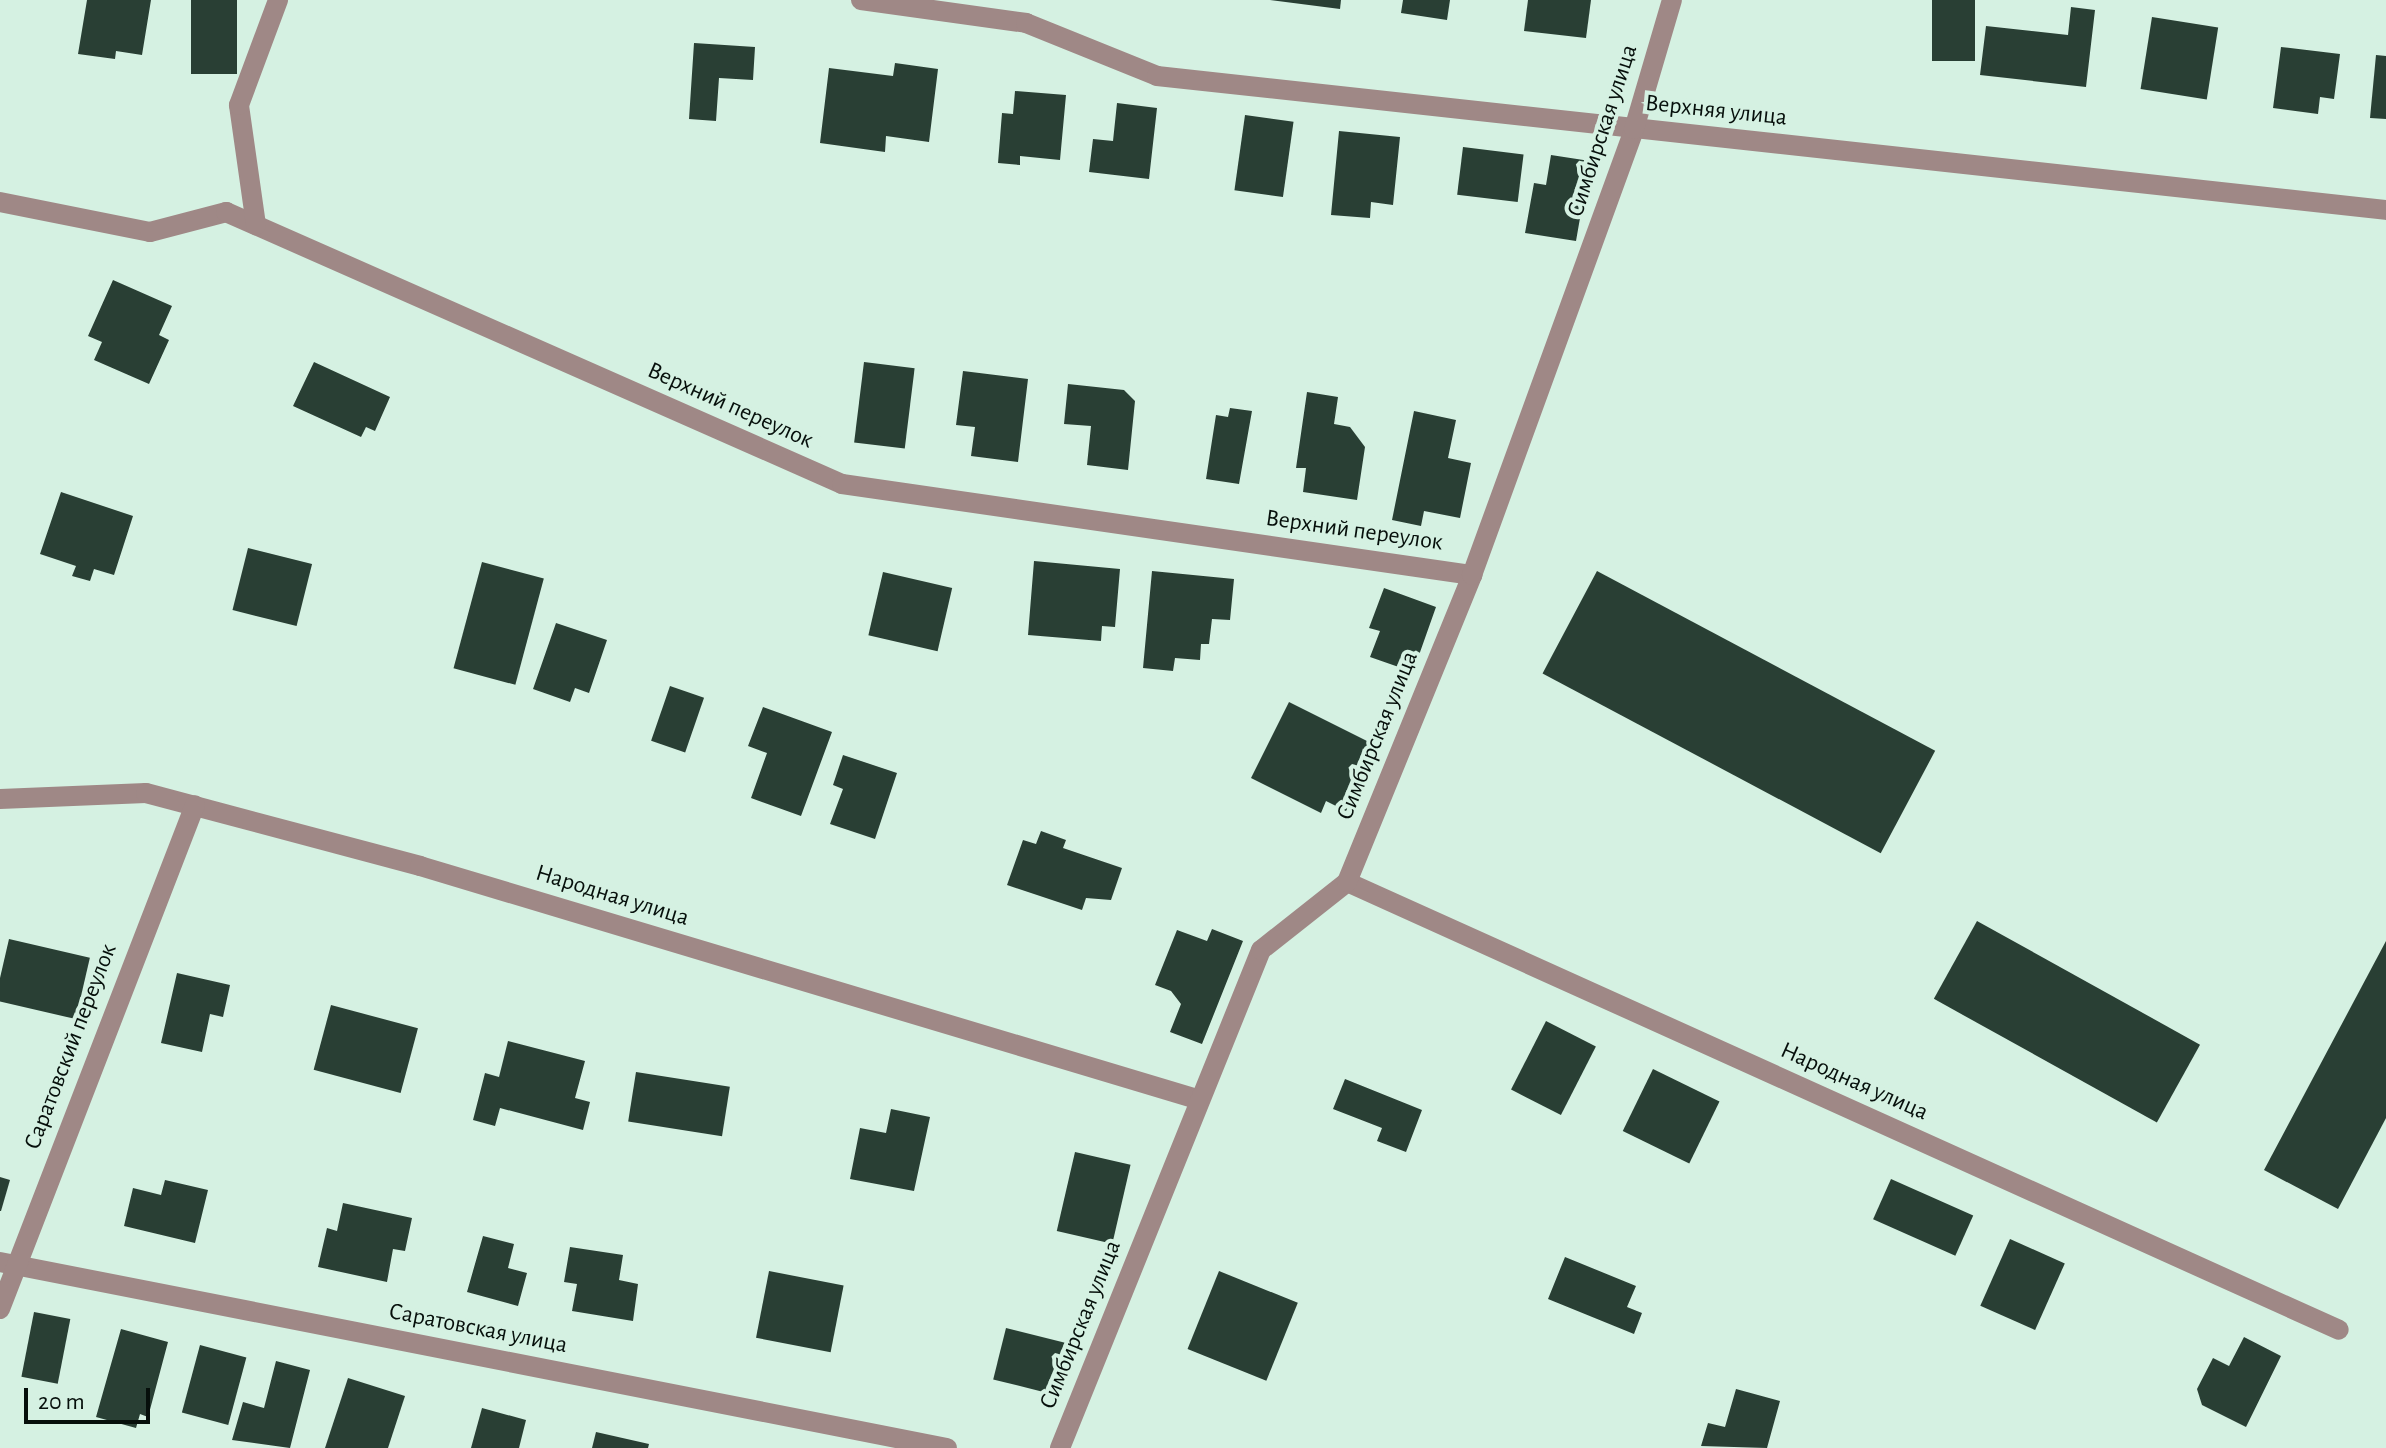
<!DOCTYPE html>
<meta charset="utf-8">
<style>
body{margin:0}
#map{position:relative;width:2386px;height:1448px;overflow:hidden;background:#d5f1e2;font-family:"Alegreya Sans",sans-serif}
div>[style]{position:absolute}
.building>*{inset:0;background:#293f34;transform-origin:0 0}
.minor>*{height:20px;margin:-10px;padding:0 10px;transform-origin:10px;border-radius:10px;background:#9f8886}
span{translate:-50% -50%;white-space:nowrap;text-align:center;line-height:1.15;-webkit-text-stroke:8px #d5f1e2;paint-order:stroke}
.street-label{font-size:24px;color:#060f0b}
.scale{position:absolute;left:24px;top:1388px;width:126px;height:36px;box-sizing:border-box;border:4px solid #060f0b;border-top:0;padding-left:10px;font-size:24px;line-height:28px;white-space:nowrap;color:#060f0b;-webkit-text-stroke:6px #d5f1e2;paint-order:stroke}
</style>
<div id="map">
<div class="building">
<div style="clip-path:polygon(87px 0,151px 0,142px 55px,116px 51px,115px 59px,78px 54px)"></div>
<div style="left:191px;top:0;width:46px;height:74px"></div>
<div style="clip-path:polygon(1270px 0,1341px 0,1340px 9px)"></div>
<div style="clip-path:polygon(1403px 0,1450px 0,1447px 20px,1401px 13px)"></div>
<div style="clip-path:polygon(1528px 0,1591px 0,1586px 38px,1524px 31px)"></div>
<div style="left:1932px;top:0;width:43px;height:61px"></div>
<div style="clip-path:polygon(2071px 7px,2095px 10px,2086px 87px,1980px 75px,1986px 26px,2068px 35px)"></div>
<div style="left:2152px;top:17px;width:67px;height:73px;rotate:9deg"></div>
<div style="clip-path:polygon(694px 43px,755px 47px,753px 80px,719px 78px,716px 121px,689px 119px)"></div>
<div style="clip-path:polygon(2281px 47px,2340px 54px,2334px 99px,2320px 97px,2318px 114px,2273px 108px)"></div>
<div style="clip-path:polygon(2376px 55px,2386px 56px,2386px 119px,2370px 118px)"></div>
<div style="clip-path:polygon(895px 63px,938px 69px,929px 142px,886px 136px,885px 152px,820px 143px,829px 68px,893px 76px)"></div>
<div style="clip-path:polygon(1015px 91px,1066px 95px,1060px 160px,1020px 156px,1020px 165px,998px 163px,1002px 113px,1013px 114px)"></div>
<div style="clip-path:polygon(1117px 103px,1157px 108px,1149px 179px,1089px 172px,1093px 139px,1113px 141px)"></div>
<div style="left:1245px;top:115px;width:49px;height:76px;rotate:8deg"></div>
<div style="clip-path:polygon(1339px 131px,1400px 137px,1393px 205px,1371px 202px,1370px 218px,1331px 215px)"></div>
<div style="left:1463px;top:147px;width:61px;height:48px;rotate:7deg"></div>
<div style="clip-path:polygon(1551px 155px,1590px 161px,1576px 241px,1525px 233px,1534px 183px,1546px 185px)"></div>
<div style="clip-path:polygon(113px 280px,172px 306px,159px 335px,169px 340px,149px 384px,94px 360px,102px 342px,88px 336px)"></div>
<div style="clip-path:polygon(314px 362px,390px 397px,375px 431px,366px 427px,361px 437px,293px 406px)"></div>
<div style="left:864px;top:362px;width:51px;height:81px;rotate:7deg"></div>
<div style="clip-path:polygon(963px 371px,1028px 379px,1018px 462px,971px 456px,975px 427px,956px 425px)"></div>
<div style="clip-path:polygon(1068px 384px,1124px 390px,1135px 401px,1128px 470px,1087px 465px,1091px 426px,1064px 424px)"></div>
<div style="clip-path:polygon(1307px 392px,1338px 397px,1334px 424px,1350px 427px,1365px 447px,1357px 500px,1303px 492px,1306px 468px,1296px 468px)"></div>
<div style="clip-path:polygon(1230px 408px,1252px 411px,1239px 484px,1206px 479px,1216px 415px,1228px 417px)"></div>
<div style="clip-path:polygon(1414px 411px,1456px 420px,1448px 458px,1471px 463px,1460px 518px,1424px 511px,1421px 526px,1392px 520px)"></div>
<div style="clip-path:polygon(61px 492px,133px 516px,114px 575px,94px 569px,90px 581px,72px 576px,76px 566px,40px 554px)"></div>
<div style="left:248px;top:548px;width:66px;height:64px;rotate:14deg"></div>
<div style="clip-path:polygon(1034px 561px,1120px 569px,1115px 627px,1102px 626px,1101px 641px,1028px 635px)"></div>
<div style="left:482px;top:562px;width:64px;height:110px;rotate:15deg"></div>
<div style="clip-path:polygon(1152px 571px,1234px 579px,1230px 620px,1212px 619px,1209px 644px,1201px 644px,1200px 660px,1175px 658px,1173px 671px,1143px 668px)"></div>
<div style="left:1597px;top:571px;width:383px;height:116px;rotate:28deg"></div>
<div style="left:883px;top:572px;width:71px;height:65px;rotate:13deg"></div>
<div style="clip-path:polygon(1384px 588px,1436px 607px,1413px 672px,1370px 657px,1380px 631px,1369px 628px)"></div>
<div style="clip-path:polygon(556px 623px,607px 640px,589px 693px,575px 688px,570px 702px,533px 689px)"></div>
<div style="left:670px;top:686px;width:36px;height:58px;rotate:19deg"></div>
<div style="clip-path:polygon(1289px 702px,1379px 747px,1346px 811px,1326px 801px,1321px 813px,1251px 778px)"></div>
<div style="clip-path:polygon(763px 707px,832px 732px,801px 816px,751px 798px,767px 753px,748px 746px)"></div>
<div style="clip-path:polygon(843px 755px,897px 773px,875px 839px,830px 824px,843px 789px,833px 785px)"></div>
<div style="clip-path:polygon(1041px 831px,1066px 840px,1063px 848px,1122px 868px,1111px 900px,1086px 898px,1082px 910px,1007px 885px,1023px 840px,1036px 844px)"></div>
<div style="left:1977px;top:921px;width:255px;height:89px;rotate:29deg"></div>
<div style="clip-path:polygon(1212px 929px,1243px 941px,1202px 1044px,1170px 1032px,1181px 1004px,1171px 991px,1155px 985px,1177px 930px,1207px 941px)"></div>
<div style="left:9px;top:939px;width:83px;height:63px;rotate:13deg"></div>
<div style="clip-path:polygon(2386px 941px,2386px 1118px,2338px 1209px,2264px 1170px)"></div>
<div style="clip-path:polygon(177px 973px,230px 985px,223px 1017px,210px 1014px,202px 1052px,161px 1043px)"></div>
<div style="left:331px;top:1005px;width:90px;height:67px;rotate:15deg"></div>
<div style="left:1546px;top:1021px;width:56px;height:77px;rotate:27deg"></div>
<div style="clip-path:polygon(508px 1041px,585px 1061px,575px 1098px,590px 1102px,583px 1130px,500px 1108px,495px 1126px,473px 1120px,485px 1073px,499px 1077px)"></div>
<div style="left:1653px;top:1069px;width:74px;height:69px;rotate:26deg"></div>
<div style="left:636px;top:1072px;width:95px;height:50px;rotate:9deg"></div>
<div style="clip-path:polygon(1345px 1079px,1422px 1110px,1406px 1152px,1377px 1141px,1382px 1128px,1333px 1109px)"></div>
<div style="clip-path:polygon(891px 1109px,930px 1117px,914px 1191px,850px 1179px,860px 1128px,886px 1133px)"></div>
<div style="left:1075px;top:1152px;width:57px;height:81px;rotate:13deg"></div>
<div style="clip-path:polygon(0 1177px,10px 1180px,1px 1211px,0 1211px)"></div>
<div style="left:1891px;top:1179px;width:90px;height:44px;rotate:24deg"></div>
<div style="clip-path:polygon(165px 1180px,208px 1190px,195px 1243px,124px 1226px,133px 1188px,161px 1195px)"></div>
<div style="clip-path:polygon(343px 1203px,412px 1218px,405px 1251px,393px 1249px,387px 1282px,318px 1267px,327px 1228px,337px 1231px)"></div>
<div style="clip-path:polygon(483px 1236px,514px 1244px,508px 1268px,527px 1273px,518px 1306px,467px 1292px)"></div>
<div style="left:2010px;top:1239px;width:60px;height:73px;rotate:24deg"></div>
<div style="clip-path:polygon(570px 1247px,623px 1255px,619px 1280px,638px 1284px,633px 1321px,572px 1311px,577px 1284px,564px 1282px)"></div>
<div style="clip-path:polygon(1565px 1257px,1636px 1286px,1627px 1307px,1642px 1313px,1634px 1334px,1548px 1299px)"></div>
<div style="left:769px;top:1271px;width:76px;height:68px;rotate:11deg"></div>
<div style="left:1219px;top:1271px;width:85px;height:84px;rotate:22deg"></div>
<div style="left:34px;top:1312px;width:37px;height:66px;rotate:11deg"></div>
<div style="left:1006px;top:1328px;width:68px;height:53px;rotate:14deg"></div>
<div style="clip-path:polygon(121px 1329px,168px 1342px,148px 1417px,140px 1414px,136px 1428px,96px 1417px)"></div>
<div style="clip-path:polygon(2244px 1337px,2281px 1356px,2246px 1427px,2202px 1405px,2197px 1389px,2213px 1358px,2229px 1366px)"></div>
<div style="left:200px;top:1345px;width:48px;height:70px;rotate:15deg"></div>
<div style="clip-path:polygon(276px 1361px,310px 1370px,290px 1448px,232px 1440px,243px 1402px,264px 1408px)"></div>
<div style="clip-path:polygon(348px 1378px,405px 1396px,388px 1448px,325px 1448px)"></div>
<div style="clip-path:polygon(1736px 1389px,1780px 1401px,1767px 1448px,1701px 1446px,1708px 1423px,1725px 1427px)"></div>
<div style="clip-path:polygon(482px 1408px,526px 1420px,519px 1448px,471px 1448px)"></div>
<div style="clip-path:polygon(596px 1432px,649px 1444px,648px 1448px,592px 1448px)"></div>
</div>
<div class="minor">
<div style="left:861px;top:0;width:167px;rotate:7.9deg"></div>
<div style="left:1026px;top:23px;width:141px;rotate:22deg"></div>
<div style="left:1157px;top:76px;width:1236px;rotate:6.22deg"></div>
<div style="left:0;top:202px;width:153px;rotate:11.3deg"></div>
<div style="left:150px;top:232px;width:79px;rotate:-14.7deg"></div>
<div style="left:226px;top:212px;width:673px;rotate:23.82deg"></div>
<div style="left:842px;top:484px;width:637px;rotate:8.22deg"></div>
<div style="left:256px;top:225px;width:121px;rotate:-98.1deg"></div>
<div style="left:239px;top:105px;width:112px;rotate:-69.6deg"></div>
<div style="left:0;top:799px;width:146px;rotate:-2.4deg"></div>
<div style="left:146px;top:793px;width:284px;rotate:14.9deg"></div>
<div style="left:420px;top:866px;width:814px;rotate:16.7deg"></div>
<div style="left:1347px;top:882px;width:1088px;rotate:24.3deg"></div>
<div style="left:0;top:1262px;width:965px;rotate:11.11deg"></div>
<div style="left:0;top:1309px;width:540px;rotate:-68.85deg"></div>
<div style="left:1060px;top:1448px;width:537px;rotate:-68.02deg"></div>
<div style="left:1261px;top:950px;width:110px;rotate:-38.3deg"></div>
<div style="left:1347px;top:882px;width:331px;rotate:-67.8deg"></div>
<div style="left:1472px;top:575px;width:475px;rotate:-70deg"></div>
<div style="left:1634px;top:129px;width:134px;rotate:-73.6deg"></div>
</div>
<div class="street-label">
<span style="left:1716px;top:111px;rotate:6deg">Верхняя улица</span>
<span style="left:1603px;top:131px;rotate:-72deg">Симбирская улица</span>
<span style="left:730px;top:406px;rotate:24deg">Верхний переулок</span>
<span style="left:1354px;top:531px;rotate:8deg">Верхний переулок</span>
<span style="left:1378px;top:736px;rotate:-68deg">Симбирская улица</span>
<span style="left:612px;top:896px;rotate:17deg">Народная улица</span>
<span style="left:71px;top:1047px;rotate:-69deg">Саратовский переулок</span>
<span style="left:1854px;top:1082px;rotate:24deg">Народная улица</span>
<span style="left:1081px;top:1325px;rotate:-68deg">Симбирская улица</span>
<span style="left:478px;top:1329px;rotate:11deg">Саратовская улица</span>
</div>
<div class="scale">20 m</div>
</div>
